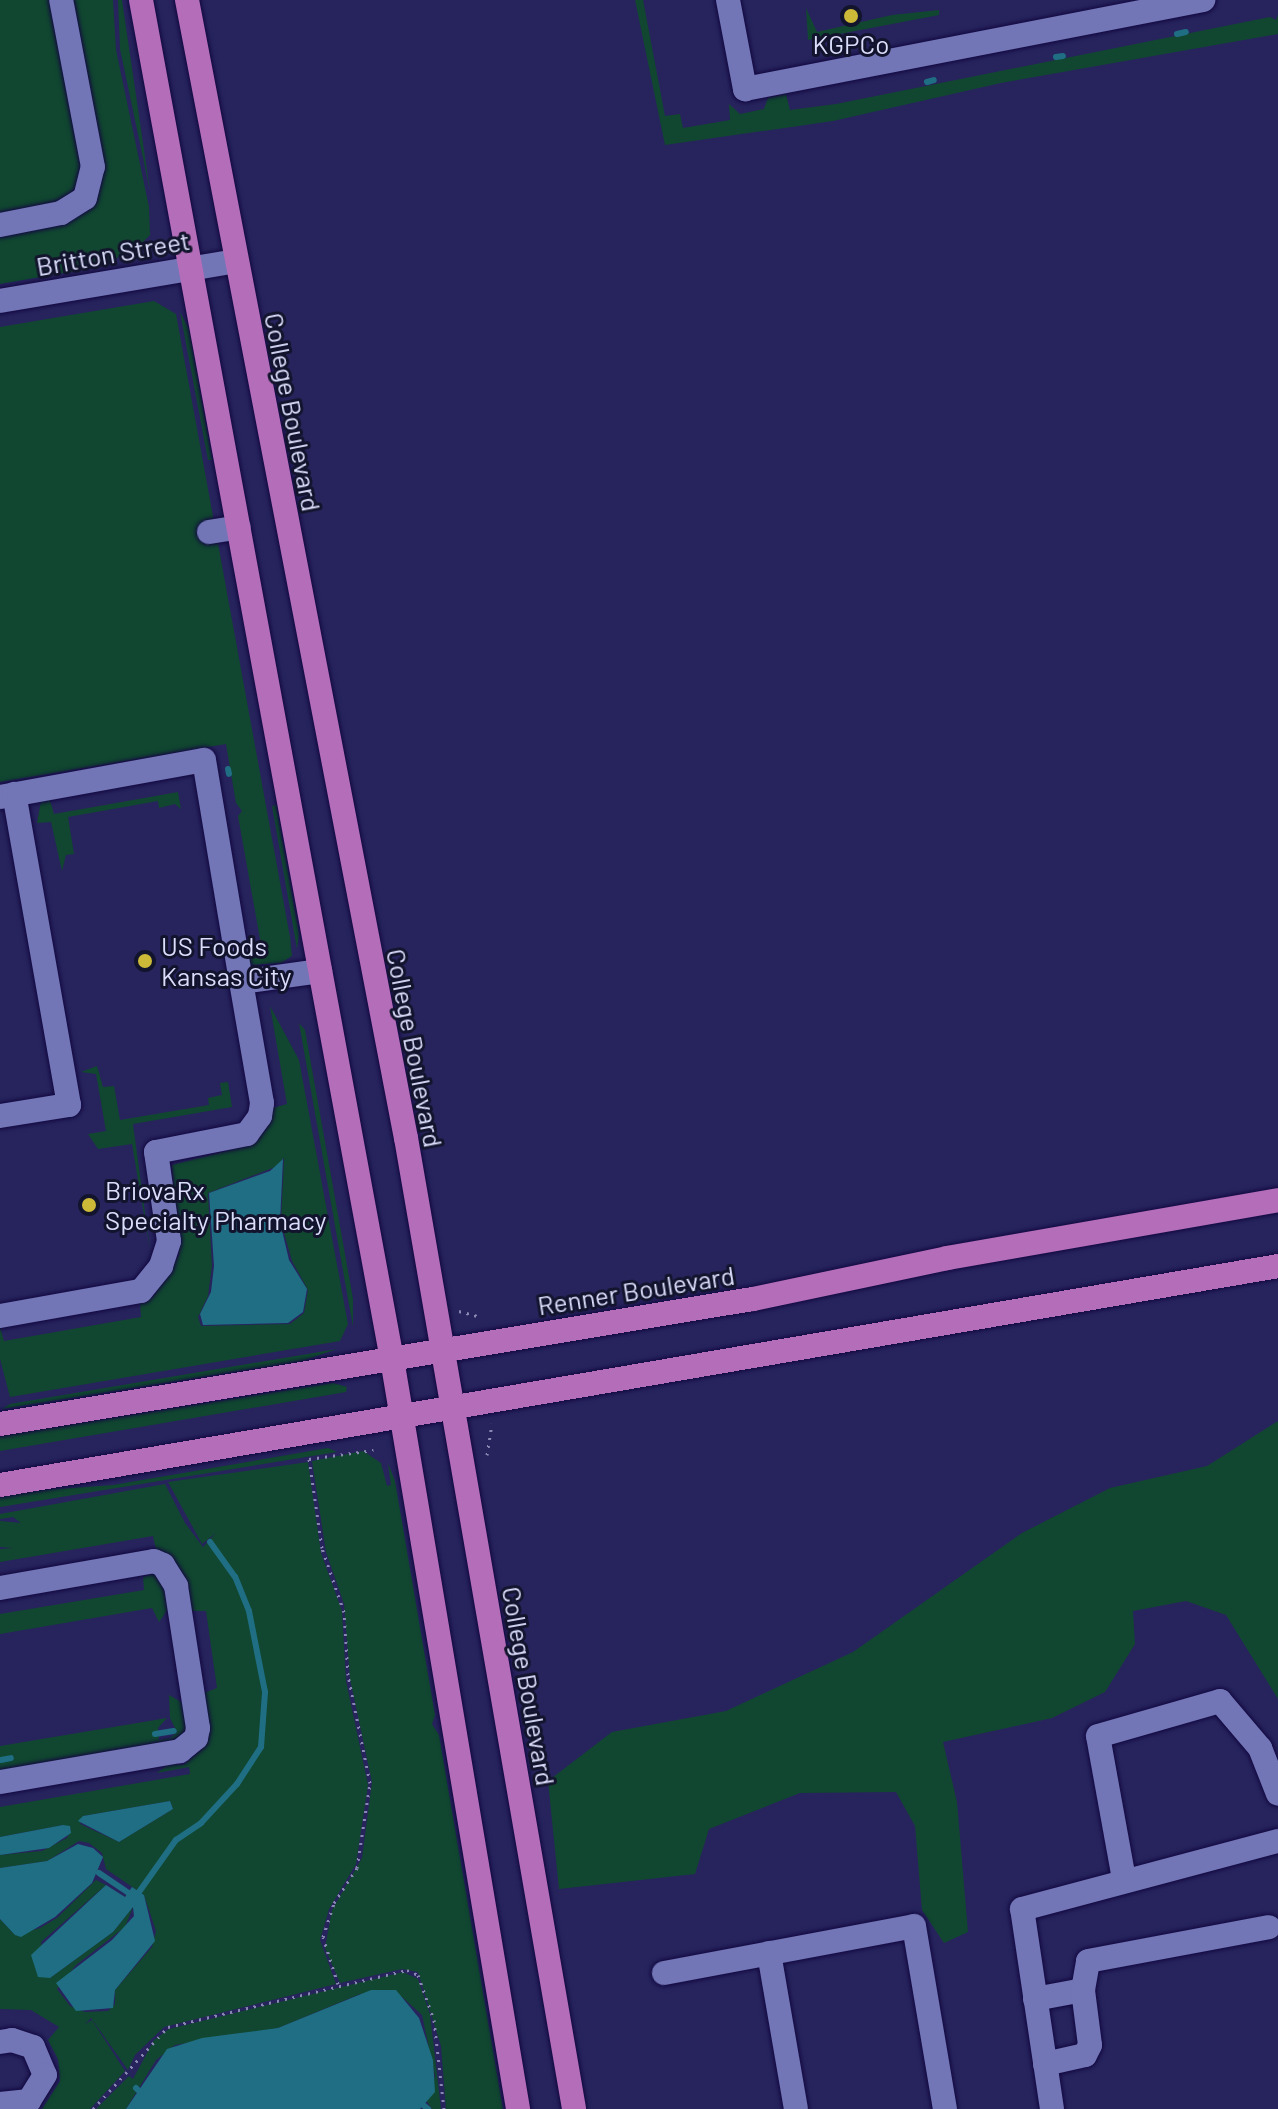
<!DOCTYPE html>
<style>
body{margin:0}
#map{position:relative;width:1278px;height:2109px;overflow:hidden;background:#27245d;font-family:Barlow,sans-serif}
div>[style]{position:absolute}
.green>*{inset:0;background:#114730}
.water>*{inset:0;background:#1f6e84}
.stream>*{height:6px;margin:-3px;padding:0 3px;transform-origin:3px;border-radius:3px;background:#1f6e84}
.path>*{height:3px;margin-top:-1.5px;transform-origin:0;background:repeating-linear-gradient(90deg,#8888b2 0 2px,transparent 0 8px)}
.roads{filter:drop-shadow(0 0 2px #120840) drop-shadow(0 0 2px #120840)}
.minor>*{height:24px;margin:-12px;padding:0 12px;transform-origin:12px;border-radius:12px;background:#7275b6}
.major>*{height:24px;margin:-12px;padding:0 12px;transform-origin:12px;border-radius:12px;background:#b46db9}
.dots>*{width:22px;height:22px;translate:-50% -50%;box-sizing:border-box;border:4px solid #12132c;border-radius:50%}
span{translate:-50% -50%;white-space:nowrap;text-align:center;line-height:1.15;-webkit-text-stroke:6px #12132c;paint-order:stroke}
.poi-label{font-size:26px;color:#dbdefb}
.left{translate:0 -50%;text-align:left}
.street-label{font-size:26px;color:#dbdefb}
</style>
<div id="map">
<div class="green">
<div style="clip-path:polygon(0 0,113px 0,116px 50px,149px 207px,150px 235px,134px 251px,124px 251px,114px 261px,93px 268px,0 284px)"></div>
<div style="clip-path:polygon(118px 0,122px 0,150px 191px,120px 49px)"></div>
<div style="clip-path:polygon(635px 0,643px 0,665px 116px,680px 114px,683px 128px,730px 120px,729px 104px,740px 114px,764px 109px,768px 98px,786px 94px,790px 110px,836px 104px,1270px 17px,1276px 20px,1278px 15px,1278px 34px,1001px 83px,833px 121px,665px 145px)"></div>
<div style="clip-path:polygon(806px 8px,817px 32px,892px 15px,939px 10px,939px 15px,808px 40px)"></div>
<div style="clip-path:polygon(154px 301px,176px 314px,290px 937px,292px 956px,281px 963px,249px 965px,250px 959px,263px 956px,238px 816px,242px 811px,236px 803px,226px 744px,0 782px,0 327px)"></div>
<div style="clip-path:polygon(180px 312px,189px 329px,212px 460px,208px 460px)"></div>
<div style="clip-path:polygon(178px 792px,181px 809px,175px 804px,159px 808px,158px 801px,68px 817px,74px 854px,66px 855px,62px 871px,51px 822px,37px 823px,41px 801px,50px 800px,54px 814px)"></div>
<div style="clip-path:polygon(276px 805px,299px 934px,297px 949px,272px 806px)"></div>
<div style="clip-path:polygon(evenodd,270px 1006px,299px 1060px,348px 1324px,340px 1341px,10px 1397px,0 1359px,0 1327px,4px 1341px,141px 1317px,140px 1303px,153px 1297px,179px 1255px,172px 1165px,250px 1145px,264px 1132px,273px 1108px,287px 1104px,270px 1006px,284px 1158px,281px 1222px,292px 1261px,308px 1290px,304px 1313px,290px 1324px,201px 1326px,198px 1317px,208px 1296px,212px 1266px,208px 1193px,275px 1167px,284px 1158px)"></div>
<div style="clip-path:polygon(299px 1023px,305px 1030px,353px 1299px,353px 1327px)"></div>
<div style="clip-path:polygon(97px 1066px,103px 1087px,114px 1086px,120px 1120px,209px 1105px,208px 1098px,222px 1095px,220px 1083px,228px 1082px,232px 1107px,133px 1124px,150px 1250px,132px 1144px,98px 1149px,88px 1134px,106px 1131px,96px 1074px,81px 1072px)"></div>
<div style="clip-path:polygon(337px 1349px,302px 1361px,2px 1409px,10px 1404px)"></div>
<div style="clip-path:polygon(333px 1383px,347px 1387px,346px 1392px,0 1451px,0 1437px,7px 1435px)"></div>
<div style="clip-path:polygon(1278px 1421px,1278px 1699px,1226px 1615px,1186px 1601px,1133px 1611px,1135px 1644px,1105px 1692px,1052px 1718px,943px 1742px,957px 1802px,968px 1932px,944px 1943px,922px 1910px,915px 1826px,896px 1792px,800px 1793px,709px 1829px,695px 1874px,559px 1889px,548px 1781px,612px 1732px,726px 1711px,853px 1652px,1022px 1533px,1110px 1488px,1207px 1466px)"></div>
<div style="clip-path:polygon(328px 1448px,337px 1452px,0 1507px,0 1495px,16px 1492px,113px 1485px)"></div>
<div style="clip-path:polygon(363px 1451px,381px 1463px,387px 1486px,391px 1485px,388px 1463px,395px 1481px,435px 1715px,432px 1724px,439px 1735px,503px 2109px,446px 2109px,441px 2046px,418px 1972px,402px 1969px,340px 1983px,325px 1948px,332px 1910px,362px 1858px,372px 1782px,350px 1679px,344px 1604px,326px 1552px,312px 1461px)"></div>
<div style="clip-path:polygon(evenodd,308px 1462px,321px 1553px,342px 1611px,346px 1681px,368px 1785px,356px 1864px,329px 1909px,320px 1940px,336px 1984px,164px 2027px,135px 2055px,128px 2070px,91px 2018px,85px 2024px,92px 2020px,125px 2071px,90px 2109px,42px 2109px,60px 2081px,58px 2059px,48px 2040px,59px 2027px,31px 2010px,0 2009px,0 1919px,15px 1935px,40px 1928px,57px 1918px,96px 1880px,106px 1885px,41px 1942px,50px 1978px,113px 1932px,133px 1907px,125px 1927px,76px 1965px,57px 1989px,70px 2006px,85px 2012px,108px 2011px,115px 2004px,115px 1990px,152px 1947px,156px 1931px,144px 1895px,106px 1869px,102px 1853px,89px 1843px,79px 1841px,47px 1861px,0 1868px,0 1855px,42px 1851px,67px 1838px,71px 1829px,63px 1825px,0 1837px,0 1807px,190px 1774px,189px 1767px,157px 1773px,170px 1763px,183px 1765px,201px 1750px,206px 1741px,204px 1693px,217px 1688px,206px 1611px,191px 1611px,182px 1571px,156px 1550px,153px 1536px,0 1562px,0 1549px,13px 1548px,0 1547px,0 1521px,21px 1523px,13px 1517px,0 1519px,0 1514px,165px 1484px,185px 1523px,203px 1547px,216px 1533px,202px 1544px,168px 1482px,308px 1462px,170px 1801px,173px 1809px,119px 1842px,80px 1824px,83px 1816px,170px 1801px)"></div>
<div style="clip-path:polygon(154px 1573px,163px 1581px,168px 1609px,159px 1622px,152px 1608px,0 1634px,0 1614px,144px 1590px,143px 1577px)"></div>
<div style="clip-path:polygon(169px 1695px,183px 1703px,187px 1729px,179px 1739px,0 1770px,0 1746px,167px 1718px,158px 1728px,159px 1740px,170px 1738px,177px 1732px,170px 1718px)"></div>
<div style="clip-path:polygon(403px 1972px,418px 1979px,430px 2014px,441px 2109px,432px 2109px,426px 2100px,435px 2076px,422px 2015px,402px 1997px,360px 1994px,278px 2028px,175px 2045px,156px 2060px,126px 2109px,96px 2109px,129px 2076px,133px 2079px,154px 2040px,169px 2029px)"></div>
</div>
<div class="water">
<div style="clip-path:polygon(283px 1159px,280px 1222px,289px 1260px,307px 1289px,303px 1312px,288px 1323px,203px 1325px,200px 1314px,211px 1292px,214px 1266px,209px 1193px,270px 1171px)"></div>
<div style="clip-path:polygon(170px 1801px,173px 1809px,119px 1842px,78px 1821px,83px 1816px)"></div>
<div style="clip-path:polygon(63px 1825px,70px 1826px,71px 1833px,49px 1848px,0 1855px,0 1837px)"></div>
<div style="clip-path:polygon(78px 1844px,93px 1848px,103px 1857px,92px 1883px,55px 1917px,21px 1937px,15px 1935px,0 1919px,0 1868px,47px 1861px)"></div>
<div style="clip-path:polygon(106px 1885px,125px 1897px,132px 1887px,144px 1895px,155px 1941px,115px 1990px,113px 2008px,76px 2011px,56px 1983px,112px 1940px,134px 1916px,133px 1907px,113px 1932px,50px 1978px,38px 1977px,31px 1955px)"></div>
<div style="clip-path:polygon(371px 1990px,396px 1990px,419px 2018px,433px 2060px,435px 2092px,420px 2109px,126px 2109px,167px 2049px,202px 2038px,278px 2028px)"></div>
</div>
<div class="stream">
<div style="left:1177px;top:34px;width:9px;rotate:-13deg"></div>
<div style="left:1056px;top:57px;width:7px;rotate:-8deg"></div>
<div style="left:927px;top:82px;width:7px;rotate:-16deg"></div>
<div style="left:228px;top:769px;width:5px;rotate:79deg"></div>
<div style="left:155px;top:1734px;width:19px;rotate:-9deg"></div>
<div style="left:1px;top:1760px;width:10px;rotate:-11deg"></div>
<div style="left:99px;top:1873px;width:36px;rotate:34deg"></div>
<div style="left:139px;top:1892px;width:64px;rotate:-54.6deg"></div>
<div style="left:176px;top:1840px;width:30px;rotate:-34deg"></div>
<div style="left:201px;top:1823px;width:53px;rotate:-47.3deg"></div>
<div style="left:237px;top:1784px;width:44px;rotate:-57deg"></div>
<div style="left:261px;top:1747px;width:55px;rotate:-85.8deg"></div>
<div style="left:265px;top:1692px;width:83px;rotate:-101.2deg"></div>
<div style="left:249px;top:1611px;width:37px;rotate:-112deg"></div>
<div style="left:235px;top:1577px;width:43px;rotate:-125.5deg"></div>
<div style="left:136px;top:2088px;width:6px;rotate:45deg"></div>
<div style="left:422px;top:2104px;width:8px;rotate:40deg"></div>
</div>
<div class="path">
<div style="left:459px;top:1311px;width:23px;rotate:15deg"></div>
<div style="left:487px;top:1455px;width:32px;rotate:-81deg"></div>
<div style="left:338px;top:1984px;width:49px;rotate:-107.7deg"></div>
<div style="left:323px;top:1937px;width:36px;rotate:-72deg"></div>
<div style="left:334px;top:1903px;width:42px;rotate:-56.7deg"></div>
<div style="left:357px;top:1868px;width:86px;rotate:-81.3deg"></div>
<div style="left:370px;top:1783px;width:110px;rotate:-101.5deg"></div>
<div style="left:348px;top:1675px;width:63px;rotate:-93.6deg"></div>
<div style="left:344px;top:1612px;width:68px;rotate:-109deg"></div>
<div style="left:322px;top:1548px;width:90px;rotate:-98.3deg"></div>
<div style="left:309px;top:1459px;width:65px;rotate:-8deg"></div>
<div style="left:93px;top:2109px;width:111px;rotate:-47.6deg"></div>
<div style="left:168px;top:2027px;width:246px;rotate:-13.4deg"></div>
<div style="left:407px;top:1970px;width:12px;rotate:24deg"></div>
<div style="left:418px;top:1975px;width:48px;rotate:70.4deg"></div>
<div style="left:434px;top:2020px;width:90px;rotate:83.6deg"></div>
</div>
<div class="roads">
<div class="minor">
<div style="left:728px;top:0;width:91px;rotate:79.2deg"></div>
<div style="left:745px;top:89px;width:467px;rotate:-11deg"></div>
<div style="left:0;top:225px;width:62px;rotate:-11.1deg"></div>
<div style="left:61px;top:213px;width:28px;rotate:-32deg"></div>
<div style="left:85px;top:198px;width:32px;rotate:-76deg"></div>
<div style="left:93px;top:167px;width:170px;rotate:-100.8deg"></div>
<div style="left:0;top:301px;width:239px;rotate:-9.6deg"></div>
<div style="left:209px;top:532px;width:30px;rotate:-9deg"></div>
<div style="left:0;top:797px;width:207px;rotate:-10.3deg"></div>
<div style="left:204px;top:760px;width:225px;rotate:80.5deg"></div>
<div style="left:0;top:1116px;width:70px;rotate:-9.1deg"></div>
<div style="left:69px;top:1105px;width:316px;rotate:-100deg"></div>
<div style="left:0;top:1316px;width:143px;rotate:-10.1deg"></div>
<div style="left:141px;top:1291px;width:32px;rotate:-51deg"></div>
<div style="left:161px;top:1266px;width:26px;rotate:-72deg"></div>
<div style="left:169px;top:1241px;width:90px;rotate:-98.3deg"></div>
<div style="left:156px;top:1152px;width:93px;rotate:-11.2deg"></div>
<div style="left:247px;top:1134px;width:22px;rotate:-54deg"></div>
<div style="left:260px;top:1116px;width:13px;rotate:-81deg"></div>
<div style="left:262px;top:1103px;width:123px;rotate:-99.8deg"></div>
<div style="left:241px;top:982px;width:80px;rotate:-7.9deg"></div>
<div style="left:0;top:1588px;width:156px;rotate:-9.9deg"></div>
<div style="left:154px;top:1561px;width:10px;rotate:24deg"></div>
<div style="left:163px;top:1565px;width:25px;rotate:58deg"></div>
<div style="left:176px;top:1586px;width:144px;rotate:81.2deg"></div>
<div style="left:198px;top:1728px;width:10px;rotate:101deg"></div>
<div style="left:196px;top:1738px;width:21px;rotate:141deg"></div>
<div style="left:180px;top:1751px;width:183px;rotate:170.2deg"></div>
<div style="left:1124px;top:1879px;width:145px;rotate:-100.3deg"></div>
<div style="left:1098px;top:1736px;width:127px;rotate:-16deg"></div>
<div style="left:1220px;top:1701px;width:62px;rotate:49.6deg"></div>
<div style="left:1260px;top:1748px;width:49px;rotate:68.6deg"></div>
<div style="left:769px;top:1953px;width:158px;rotate:80.2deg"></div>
<div style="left:664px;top:1973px;width:254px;rotate:-10.6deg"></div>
<div style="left:914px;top:1926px;width:186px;rotate:80.4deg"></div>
<div style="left:1035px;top:1999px;width:49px;rotate:-10.6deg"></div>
<div style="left:1083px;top:1990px;width:29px;rotate:-80deg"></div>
<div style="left:1088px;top:1961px;width:184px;rotate:-10.6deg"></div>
<div style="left:0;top:2042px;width:12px;rotate:-9deg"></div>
<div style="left:12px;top:2040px;width:22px;rotate:18deg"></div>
<div style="left:33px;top:2047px;width:30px;rotate:67deg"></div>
<div style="left:45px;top:2075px;width:31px;rotate:122deg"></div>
<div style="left:29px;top:2101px;width:29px;rotate:174deg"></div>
<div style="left:1045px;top:2064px;width:41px;rotate:-12.7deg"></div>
<div style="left:1085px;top:2055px;width:11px;rotate:-63deg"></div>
<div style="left:1090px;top:2045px;width:55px;rotate:-97.3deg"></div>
<div style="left:1052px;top:2109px;width:202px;rotate:-98.5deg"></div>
<div style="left:1022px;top:1909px;width:265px;rotate:-14.9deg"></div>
</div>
<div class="major">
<div style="left:141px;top:0;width:1382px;rotate:79.54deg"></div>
<div style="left:392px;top:1359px;width:761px;rotate:80.46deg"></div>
<div style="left:187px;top:0;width:1159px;rotate:79.11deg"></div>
<div style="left:406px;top:1138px;width:985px;rotate:80.18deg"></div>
<div style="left:0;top:1424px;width:763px;rotate:-9.43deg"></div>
<div style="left:753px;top:1299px;width:198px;rotate:-11.9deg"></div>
<div style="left:947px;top:1258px;width:336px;rotate:-9.9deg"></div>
<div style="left:0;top:1485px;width:1297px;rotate:-9.72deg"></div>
</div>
</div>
<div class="dots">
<div style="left:851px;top:16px;background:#ccb938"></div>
<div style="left:145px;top:961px;background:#ccb938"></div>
<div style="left:89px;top:1205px;background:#ccb938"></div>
</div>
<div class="poi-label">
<span style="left:851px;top:44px">KGPCo</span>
<span class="left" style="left:161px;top:961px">US Foods<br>Kansas City</span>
<span class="left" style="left:105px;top:1205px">BriovaRx<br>Specialty Pharmacy</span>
</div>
<div class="street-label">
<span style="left:113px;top:253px;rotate:-10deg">Britton Street</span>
<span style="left:293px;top:412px;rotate:79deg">College Boulevard</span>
<span style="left:415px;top:1048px;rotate:79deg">College Boulevard</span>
<span style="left:636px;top:1290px;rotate:-9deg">Renner Boulevard</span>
<span style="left:529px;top:1686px;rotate:80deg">College Boulevard</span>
</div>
</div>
